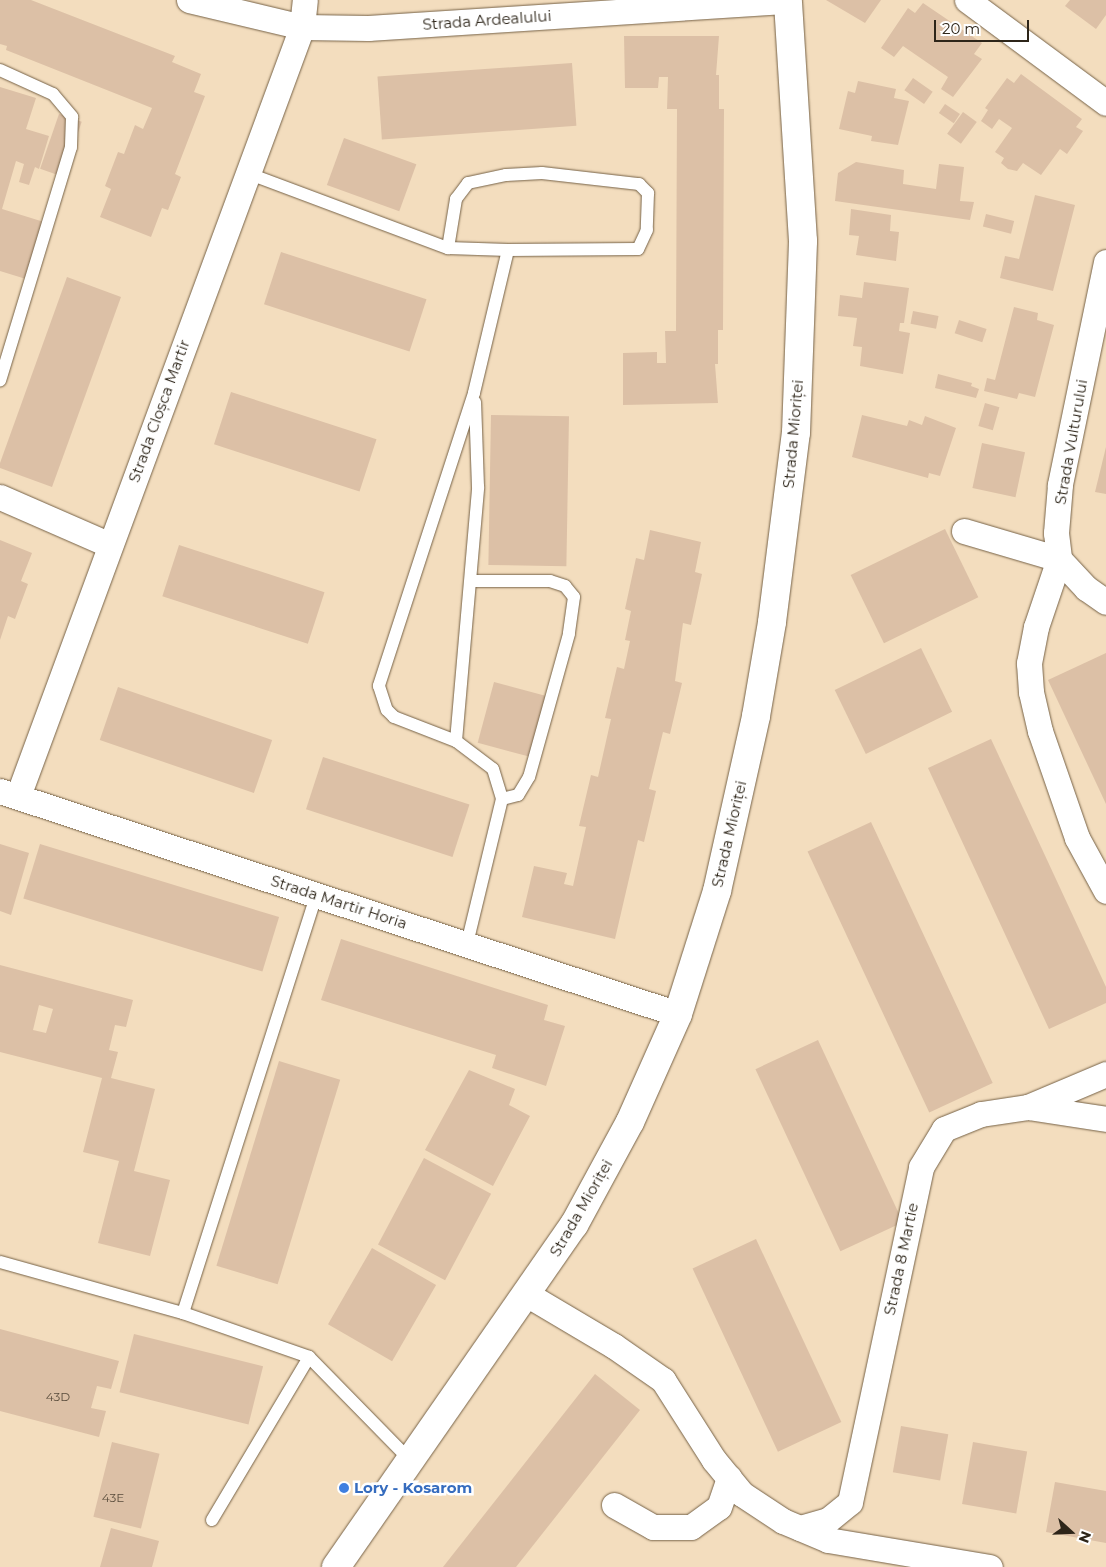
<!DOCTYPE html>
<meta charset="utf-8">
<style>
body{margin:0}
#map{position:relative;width:1106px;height:1567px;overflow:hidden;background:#f3ddbe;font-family:Montserrat,sans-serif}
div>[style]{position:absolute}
.building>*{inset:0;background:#dcc0a6;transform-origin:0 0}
.roads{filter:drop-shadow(0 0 1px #766247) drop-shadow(0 0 1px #766247)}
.lane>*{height:12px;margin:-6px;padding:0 6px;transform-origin:6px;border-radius:6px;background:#fff}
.street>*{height:25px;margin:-12.5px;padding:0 12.5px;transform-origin:12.5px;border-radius:12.5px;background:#fff}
.secondary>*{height:28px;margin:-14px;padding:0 14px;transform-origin:14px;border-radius:14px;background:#fff}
.dots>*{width:14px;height:14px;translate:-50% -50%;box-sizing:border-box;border:2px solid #fff;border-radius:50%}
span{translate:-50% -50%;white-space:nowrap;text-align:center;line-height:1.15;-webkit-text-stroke:5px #fff;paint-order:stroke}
.number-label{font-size:12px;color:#594c3c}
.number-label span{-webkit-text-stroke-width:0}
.street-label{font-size:15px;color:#2d2519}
.shop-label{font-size:15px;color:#366cbe;font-weight:700}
.left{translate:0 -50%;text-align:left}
.north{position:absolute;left:1046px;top:1507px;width:50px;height:50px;-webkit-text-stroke:4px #fff;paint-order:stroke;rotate:110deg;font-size:14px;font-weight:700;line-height:20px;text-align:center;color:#2d2519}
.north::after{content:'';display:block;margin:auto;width:18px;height:22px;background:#2d2519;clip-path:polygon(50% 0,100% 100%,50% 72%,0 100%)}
.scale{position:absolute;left:934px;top:20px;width:95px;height:22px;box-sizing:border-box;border:2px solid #2d2519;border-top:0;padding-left:6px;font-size:15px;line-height:18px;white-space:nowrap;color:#2d2519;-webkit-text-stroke:4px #fff;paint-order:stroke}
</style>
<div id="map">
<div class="building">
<div style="clip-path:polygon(0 0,31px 0,175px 56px,172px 62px,201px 74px,194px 92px,205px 96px,175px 174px,181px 177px,168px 210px,162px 208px,151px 237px,100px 217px,111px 189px,105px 186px,118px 152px,124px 154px,135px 125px,143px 129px,152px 108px,6px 50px,7px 46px,0 44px)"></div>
<div style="clip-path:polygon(826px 0,881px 0,865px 23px)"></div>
<div style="clip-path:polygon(1070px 0,1106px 0,1106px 15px,1096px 29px,1065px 6px)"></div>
<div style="clip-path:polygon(923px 3px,982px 43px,974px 54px,982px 59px,953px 97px,941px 89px,948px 77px,903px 46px,894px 57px,881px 48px,908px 8px,915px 13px)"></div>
<div style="clip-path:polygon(624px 36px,719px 36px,716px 75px,719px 75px,719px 109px,724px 109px,723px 330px,718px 330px,718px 364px,715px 364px,718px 403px,623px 405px,623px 353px,657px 352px,657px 363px,666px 363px,665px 331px,676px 331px,677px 109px,667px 109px,668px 77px,659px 77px,658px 88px,625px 88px)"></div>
<div style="left:572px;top:63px;width:63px;height:195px;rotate:86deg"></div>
<div style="clip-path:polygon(1021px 74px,1082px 119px,1076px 127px,1083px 131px,1067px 154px,1060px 149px,1041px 175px,1023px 163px,1017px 171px,1008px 169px,1001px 163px,1004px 158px,995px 152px,1012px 128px,999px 119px,992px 129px,981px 121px,988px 110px,985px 108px,1007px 78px,1014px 83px)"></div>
<div style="left:913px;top:78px;width:24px;height:15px;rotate:35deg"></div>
<div style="clip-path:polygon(858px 81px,896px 89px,894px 98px,909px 101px,898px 145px,871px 141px,872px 136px,839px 129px,848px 91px,855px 93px)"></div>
<div style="clip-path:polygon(0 87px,36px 98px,26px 129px,49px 136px,39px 169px,35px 167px,29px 185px,19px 182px,24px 164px,16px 161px,2px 209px,44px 222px,26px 279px,0 271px)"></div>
<div style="left:945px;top:104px;width:18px;height:11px;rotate:34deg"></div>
<div style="left:963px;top:112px;width:17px;height:27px;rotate:36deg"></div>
<div style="left:59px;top:114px;width:24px;height:58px;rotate:19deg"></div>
<div style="left:344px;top:138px;width:77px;height:50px;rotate:20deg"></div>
<div style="clip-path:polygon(856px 162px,904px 170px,903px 184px,936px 189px,939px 164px,964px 167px,960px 201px,974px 202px,970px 220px,835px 201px,838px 173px)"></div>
<div style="clip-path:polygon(1035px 195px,1075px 205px,1053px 291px,1000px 278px,1005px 256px,1019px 259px)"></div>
<div style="clip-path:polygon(851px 209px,891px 215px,890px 231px,899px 232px,896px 261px,856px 255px,859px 236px,849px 235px)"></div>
<div style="left:986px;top:214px;width:29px;height:13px;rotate:14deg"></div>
<div style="left:281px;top:252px;width:153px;height:55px;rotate:18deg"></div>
<div style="clip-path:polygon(67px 277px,121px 297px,52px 487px,0 468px,0 463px)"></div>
<div style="clip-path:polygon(864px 282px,909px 288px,904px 323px,900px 323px,899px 331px,910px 333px,903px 374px,860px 366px,862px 347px,853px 346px,857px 318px,838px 316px,840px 295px,862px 298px)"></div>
<div style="clip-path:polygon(1014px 307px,1038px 313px,1037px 320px,1054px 325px,1035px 397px,1019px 393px,1017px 399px,984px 391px,987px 378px,995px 380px)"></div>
<div style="left:913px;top:311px;width:26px;height:13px;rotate:11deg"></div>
<div style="left:959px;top:320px;width:29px;height:14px;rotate:18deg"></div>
<div style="clip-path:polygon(938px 374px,972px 383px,971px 386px,979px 389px,976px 398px,935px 388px)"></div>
<div style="left:231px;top:392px;width:153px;height:55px;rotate:18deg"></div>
<div style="left:985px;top:403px;width:15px;height:24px;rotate:16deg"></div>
<div style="left:491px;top:415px;width:78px;height:150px;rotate:1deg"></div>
<div style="clip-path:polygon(862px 415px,907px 426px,909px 420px,922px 425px,925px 416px,956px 428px,940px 476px,929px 473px,928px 478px,852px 457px)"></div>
<div style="left:982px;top:443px;width:44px;height:46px;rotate:12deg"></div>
<div style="clip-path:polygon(1106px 447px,1106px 494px,1095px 492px)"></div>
<div style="left:945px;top:529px;width:76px;height:105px;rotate:64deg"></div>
<div style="clip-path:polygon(650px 530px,701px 542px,695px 572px,702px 574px,691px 625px,683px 623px,675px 681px,682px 683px,670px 734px,663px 732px,649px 789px,656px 791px,644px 842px,638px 840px,615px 939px,522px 917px,534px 866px,567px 873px,564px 884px,573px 886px,586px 827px,579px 826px,591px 775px,598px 777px,611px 719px,605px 718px,617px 667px,624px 669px,630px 641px,625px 640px,631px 611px,625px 609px,636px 558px,644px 560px)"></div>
<div style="clip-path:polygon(0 540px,32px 553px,21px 581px,28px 584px,15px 619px,8px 616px,0 640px)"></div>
<div style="left:179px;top:545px;width:153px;height:54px;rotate:18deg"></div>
<div style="left:921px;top:648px;width:71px;height:96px;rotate:64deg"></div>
<div style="clip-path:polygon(1106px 653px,1106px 804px,1048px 680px)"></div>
<div style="left:494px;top:682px;width:54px;height:63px;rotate:15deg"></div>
<div style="left:118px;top:687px;width:163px;height:56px;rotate:19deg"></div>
<div style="clip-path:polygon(991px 739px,1106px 987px,1106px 1003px,1049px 1029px,928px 768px)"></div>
<div style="left:323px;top:757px;width:154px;height:55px;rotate:18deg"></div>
<div style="left:871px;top:822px;width:288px;height:70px;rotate:65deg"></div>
<div style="clip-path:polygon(0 844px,29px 853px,11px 915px,0 911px)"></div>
<div style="left:40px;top:844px;width:250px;height:57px;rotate:17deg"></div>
<div style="clip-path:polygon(341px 939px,548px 1005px,544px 1020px,565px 1026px,546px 1086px,492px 1068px,496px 1055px,321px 1000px)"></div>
<div style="clip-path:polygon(evenodd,0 965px,133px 1000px,126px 1027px,115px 1025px,109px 1050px,118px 1052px,111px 1078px,155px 1089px,134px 1171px,170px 1180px,150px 1256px,98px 1243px,119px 1161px,83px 1152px,102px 1078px,0 1052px,0 965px,39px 1005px,53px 1009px,46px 1033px,33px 1030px,39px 1005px)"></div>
<div style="left:818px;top:1040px;width:201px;height:69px;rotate:65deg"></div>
<div style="left:279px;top:1061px;width:64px;height:214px;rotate:17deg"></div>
<div style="clip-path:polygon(469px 1070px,515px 1089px,509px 1105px,530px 1116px,493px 1186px,425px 1150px)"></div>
<div style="left:424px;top:1158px;width:76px;height:98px;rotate:28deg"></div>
<div style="left:756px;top:1239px;width:202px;height:70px;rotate:65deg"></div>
<div style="left:372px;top:1248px;width:74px;height:88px;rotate:30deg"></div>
<div style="clip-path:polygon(0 1329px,119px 1361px,111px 1389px,97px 1386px,91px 1408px,106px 1411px,99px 1437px,0 1411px)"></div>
<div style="left:134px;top:1334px;width:133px;height:60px;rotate:14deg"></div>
<div style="clip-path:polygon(595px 1374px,640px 1410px,516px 1567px,443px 1567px)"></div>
<div style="left:901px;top:1426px;width:48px;height:47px;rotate:10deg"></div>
<div style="left:112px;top:1442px;width:49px;height:77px;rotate:14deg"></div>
<div style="left:973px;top:1442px;width:55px;height:63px;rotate:10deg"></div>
<div style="clip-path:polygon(1055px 1482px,1106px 1491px,1106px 1543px,1046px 1532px)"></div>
<div style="clip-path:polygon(111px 1528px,159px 1541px,152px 1567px,100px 1567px)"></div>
</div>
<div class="roads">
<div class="lane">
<div style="left:0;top:70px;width:58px;rotate:24.4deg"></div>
<div style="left:53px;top:94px;width:30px;rotate:50deg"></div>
<div style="left:72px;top:117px;width:30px;rotate:92deg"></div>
<div style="left:71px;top:147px;width:244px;rotate:106.9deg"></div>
<div style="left:247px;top:173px;width:215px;rotate:20.5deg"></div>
<div style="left:448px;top:248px;width:60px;rotate:1.9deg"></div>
<div style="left:508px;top:250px;width:147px;rotate:103.4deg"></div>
<div style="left:474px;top:393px;width:308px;rotate:108deg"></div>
<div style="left:379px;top:686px;width:25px;rotate:72deg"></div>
<div style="left:387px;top:710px;width:10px;rotate:45deg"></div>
<div style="left:394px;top:717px;width:66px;rotate:21.2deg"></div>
<div style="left:456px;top:741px;width:46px;rotate:37.1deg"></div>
<div style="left:493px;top:769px;width:31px;rotate:73deg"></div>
<div style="left:502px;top:799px;width:149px;rotate:103.6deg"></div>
<div style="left:448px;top:248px;width:50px;rotate:-80.7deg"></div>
<div style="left:456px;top:199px;width:20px;rotate:-53deg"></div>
<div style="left:468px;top:183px;width:39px;rotate:-12deg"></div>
<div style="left:506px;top:175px;width:36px;rotate:-3deg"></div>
<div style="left:542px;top:173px;width:98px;rotate:6.5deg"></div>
<div style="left:639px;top:184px;width:13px;rotate:45deg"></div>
<div style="left:648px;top:193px;width:37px;rotate:92deg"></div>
<div style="left:647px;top:230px;width:21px;rotate:115deg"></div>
<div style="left:638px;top:249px;width:130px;rotate:179.6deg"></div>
<div style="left:472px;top:581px;width:78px"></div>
<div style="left:550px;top:581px;width:16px;rotate:18deg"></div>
<div style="left:565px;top:586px;width:14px;rotate:51deg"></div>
<div style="left:574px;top:597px;width:37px;rotate:98deg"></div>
<div style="left:569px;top:634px;width:148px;rotate:105.6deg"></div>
<div style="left:529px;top:777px;width:21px;rotate:121deg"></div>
<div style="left:518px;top:795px;width:16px;rotate:166deg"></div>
<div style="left:456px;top:741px;width:255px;rotate:-85deg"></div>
<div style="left:478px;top:487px;width:85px;rotate:-92deg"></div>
<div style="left:0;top:1262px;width:190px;rotate:15.6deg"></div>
<div style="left:183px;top:1313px;width:133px;rotate:19.2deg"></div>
<div style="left:309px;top:1357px;width:146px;rotate:45.6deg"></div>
<div style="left:183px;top:1313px;width:439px;rotate:-72.3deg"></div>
<div style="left:212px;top:1520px;width:190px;rotate:-59.2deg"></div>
</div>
<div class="street">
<div style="left:189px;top:0;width:116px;rotate:13.4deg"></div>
<div style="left:302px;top:27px;width:66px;rotate:0.9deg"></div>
<div style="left:368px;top:28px;width:421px;rotate:-3.7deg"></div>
<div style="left:967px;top:0;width:173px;rotate:36.5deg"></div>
<div style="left:1106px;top:262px;width:228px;rotate:101.7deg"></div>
<div style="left:1060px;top:485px;width:48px;rotate:94.8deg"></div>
<div style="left:1056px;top:533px;width:26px;rotate:83deg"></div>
<div style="left:1059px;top:559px;width:40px;rotate:47deg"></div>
<div style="left:1086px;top:588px;width:24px;rotate:35deg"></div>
<div style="left:0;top:497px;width:120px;rotate:23.6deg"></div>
<div style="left:964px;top:531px;width:99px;rotate:16.4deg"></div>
<div style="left:1059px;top:559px;width:72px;rotate:108.7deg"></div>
<div style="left:1036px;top:627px;width:37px;rotate:101deg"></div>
<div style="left:1029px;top:663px;width:29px;rotate:86deg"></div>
<div style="left:1031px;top:692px;width:40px;rotate:77deg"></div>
<div style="left:1040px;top:731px;width:113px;rotate:70.9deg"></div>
<div style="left:1077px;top:838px;width:60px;rotate:61.3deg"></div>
<div style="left:0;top:791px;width:714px;rotate:18.21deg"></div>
<div style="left:18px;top:796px;width:820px;rotate:-69.73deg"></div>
<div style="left:302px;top:27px;width:27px;rotate:-84deg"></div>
<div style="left:1028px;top:1107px;width:85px;rotate:-22.9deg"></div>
<div style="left:528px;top:1295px;width:100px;rotate:30.7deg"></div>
<div style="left:614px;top:1346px;width:60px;rotate:34.8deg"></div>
<div style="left:663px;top:1380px;width:95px;rotate:57.5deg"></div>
<div style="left:714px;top:1460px;width:44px;rotate:50.5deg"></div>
<div style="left:742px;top:1494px;width:49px;rotate:33.4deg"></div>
<div style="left:783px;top:1521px;width:49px;rotate:22.9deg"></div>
<div style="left:828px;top:1540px;width:164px;rotate:9.5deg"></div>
<div style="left:614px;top:1505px;width:45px;rotate:29.4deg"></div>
<div style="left:653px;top:1527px;width:38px"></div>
<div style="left:691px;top:1527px;width:34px;rotate:-36deg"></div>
<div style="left:719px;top:1507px;width:31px;rotate:-71deg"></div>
<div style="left:800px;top:1528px;width:29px;rotate:-16deg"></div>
<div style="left:828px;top:1520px;width:28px;rotate:-39deg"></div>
<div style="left:850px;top:1502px;width:342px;rotate:-78deg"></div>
<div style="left:921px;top:1167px;width:44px;rotate:-58.8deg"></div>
<div style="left:944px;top:1129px;width:40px;rotate:-22deg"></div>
<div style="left:981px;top:1114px;width:48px;rotate:-8.5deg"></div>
<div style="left:1028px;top:1107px;width:79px;rotate:8.7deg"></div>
</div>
<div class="secondary">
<div style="left:336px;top:1567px;width:417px;rotate:-55.2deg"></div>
<div style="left:574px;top:1225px;width:117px;rotate:-61.5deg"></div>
<div style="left:630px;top:1122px;width:118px;rotate:-66deg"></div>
<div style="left:678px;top:1014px;width:129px;rotate:-72.4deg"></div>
<div style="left:717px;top:891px;width:179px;rotate:-77.4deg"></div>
<div style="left:756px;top:716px;width:95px;rotate:-80.3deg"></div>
<div style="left:772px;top:622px;width:191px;rotate:-82.8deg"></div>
<div style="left:796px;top:433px;width:192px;rotate:-87.9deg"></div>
<div style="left:803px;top:241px;width:241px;rotate:-93.6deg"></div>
</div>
</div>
<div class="dots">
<div style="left:344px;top:1488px;background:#3f7fe0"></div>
</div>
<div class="number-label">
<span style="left:58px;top:1397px">43D</span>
<span style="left:113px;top:1498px">43E</span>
</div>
<div class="street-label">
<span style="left:487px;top:20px;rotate:-4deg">Strada Ardealului</span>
<span style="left:159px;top:411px;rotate:-70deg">Strada Cloșca Martir</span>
<span style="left:793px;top:434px;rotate:-85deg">Strada Mioriței</span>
<span style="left:1071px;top:442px;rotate:-80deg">Strada Vulturului</span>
<span style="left:729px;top:834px;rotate:-77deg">Strada Mioriței</span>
<span style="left:339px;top:902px;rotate:18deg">Strada Martir Horia</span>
<span style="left:581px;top:1208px;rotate:-60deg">Strada Mioriței</span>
<span style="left:901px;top:1259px;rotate:-78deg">Strada 8 Martie</span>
</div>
<div class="shop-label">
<span class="left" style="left:354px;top:1488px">Lory - Kosarom</span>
</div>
<div class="north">N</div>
<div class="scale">20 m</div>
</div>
